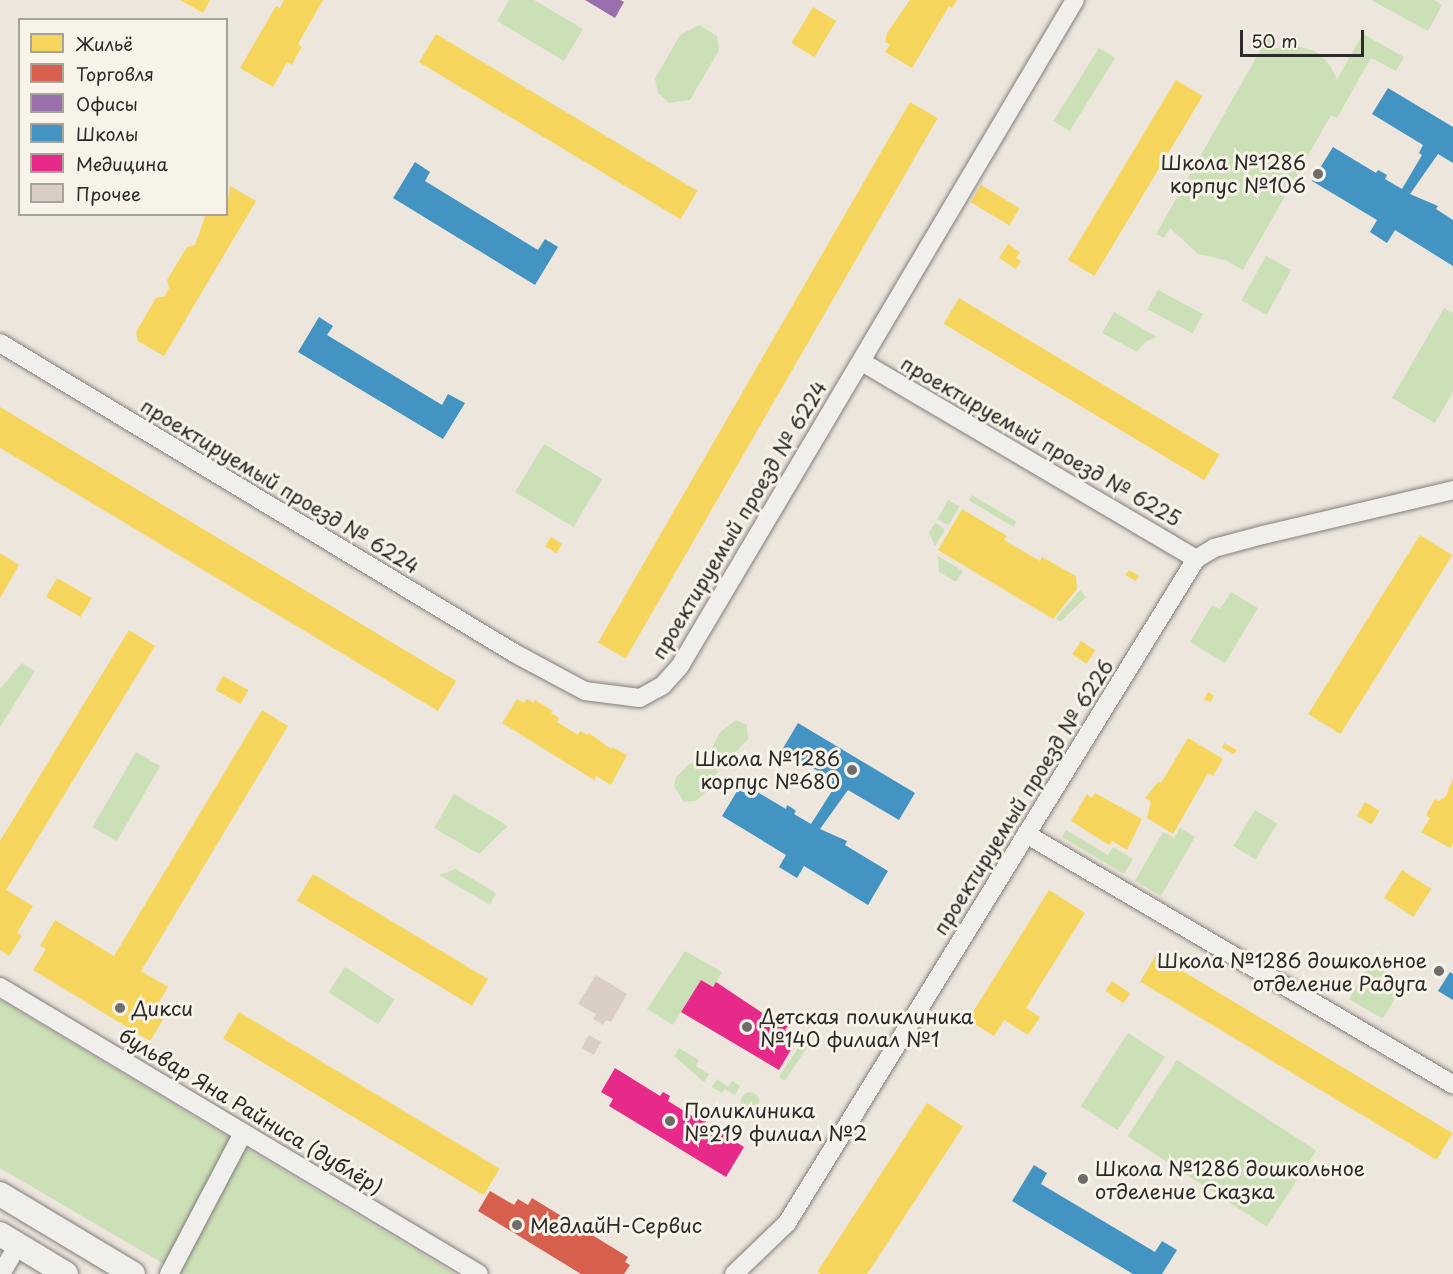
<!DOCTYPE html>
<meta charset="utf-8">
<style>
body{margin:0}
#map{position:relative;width:1453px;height:1274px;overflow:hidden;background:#ede6dd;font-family:"Playpen Sans",sans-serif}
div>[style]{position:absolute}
.green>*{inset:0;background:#cce0b7;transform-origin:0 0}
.round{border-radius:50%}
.homes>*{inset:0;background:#f6d55c;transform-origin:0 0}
.shops>*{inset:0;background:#d6604d}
.offices>*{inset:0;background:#9970ab}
.schools>*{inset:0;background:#4393c3}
.health>*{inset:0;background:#e7298a}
.building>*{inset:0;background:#dacec4;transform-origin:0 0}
.roads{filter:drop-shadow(0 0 2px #827f7b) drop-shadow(0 0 2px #827f7b)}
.minor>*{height:18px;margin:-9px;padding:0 9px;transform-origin:9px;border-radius:9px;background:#f1efeb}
.secondary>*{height:24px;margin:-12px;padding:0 12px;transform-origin:12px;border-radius:12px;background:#f1efeb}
.dots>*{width:16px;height:16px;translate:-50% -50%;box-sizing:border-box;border:3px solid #f7f3e8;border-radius:50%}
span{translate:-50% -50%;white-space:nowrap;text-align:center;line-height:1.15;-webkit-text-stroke:6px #f7f3e8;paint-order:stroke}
.poi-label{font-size:20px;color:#2b2b2b}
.right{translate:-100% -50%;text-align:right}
.left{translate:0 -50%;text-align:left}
.street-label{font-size:20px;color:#2b2b2b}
.legend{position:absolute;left:18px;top:18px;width:210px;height:198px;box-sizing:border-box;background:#f7f3e8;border:2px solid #a5a39c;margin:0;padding:8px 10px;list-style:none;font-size:18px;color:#2b2b2b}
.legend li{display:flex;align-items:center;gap:12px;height:30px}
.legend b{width:30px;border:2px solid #a5a39c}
.scale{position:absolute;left:1240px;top:30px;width:124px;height:27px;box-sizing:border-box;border:3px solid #2b2b2b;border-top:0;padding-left:8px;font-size:18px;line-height:21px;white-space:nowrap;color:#2b2b2b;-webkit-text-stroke:4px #f7f3e8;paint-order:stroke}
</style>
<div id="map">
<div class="green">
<div style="clip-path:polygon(509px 0,534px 0,583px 29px,564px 61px,497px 21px)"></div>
<div style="clip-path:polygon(1371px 0,1434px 0,1442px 5px,1428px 31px)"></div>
<div style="clip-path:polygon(699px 25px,717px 36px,719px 50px,690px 100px,669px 103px,658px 93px,655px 79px,680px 35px)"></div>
<div style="clip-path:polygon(1363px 34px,1404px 57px,1396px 71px,1371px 58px,1337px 118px,1331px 115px,1243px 270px,1225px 260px,1198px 254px,1170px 228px,1164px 238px,1156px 234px,1269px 35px,1277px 39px,1271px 49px,1294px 45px,1315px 51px,1330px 65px,1337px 79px)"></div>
<div style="left:1099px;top:48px;width:19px;height:86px;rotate:32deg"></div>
<div style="left:1266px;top:256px;width:29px;height:51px;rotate:29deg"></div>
<div style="left:1158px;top:290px;width:51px;height:22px;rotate:28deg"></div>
<div style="clip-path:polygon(1444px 308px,1453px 313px,1453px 392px,1435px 423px,1392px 398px)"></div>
<div style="clip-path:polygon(1114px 312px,1157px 337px,1145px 342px,1137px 352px,1102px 333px)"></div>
<div style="left:544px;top:444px;width:68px;height:56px;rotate:31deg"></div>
<div style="left:972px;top:495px;width:52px;height:6px;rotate:31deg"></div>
<div style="left:948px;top:500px;width:13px;height:22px;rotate:29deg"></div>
<div style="clip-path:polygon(935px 523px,945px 529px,935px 546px,929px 532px)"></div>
<div style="clip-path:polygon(938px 556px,963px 571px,956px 582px,939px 572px)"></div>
<div style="clip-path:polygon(1080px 590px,1086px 597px,1060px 622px,1056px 618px)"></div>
<div style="clip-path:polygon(1231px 592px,1258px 608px,1225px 663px,1190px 642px,1212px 605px,1220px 609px)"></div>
<div style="clip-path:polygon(22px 663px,35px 671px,0 727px,0 689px)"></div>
<div style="clip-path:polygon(736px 720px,747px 725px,748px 739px,717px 772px,704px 794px,696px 801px,684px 802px,674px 786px,676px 777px,688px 765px,709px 754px,720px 732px)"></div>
<div style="left:136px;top:752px;width:28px;height:87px;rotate:30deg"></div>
<div style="clip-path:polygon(454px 794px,508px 826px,479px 854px,434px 828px)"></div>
<div style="left:1255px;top:810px;width:26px;height:42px;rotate:31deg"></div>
<div style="clip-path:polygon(1180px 828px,1195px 837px,1161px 896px,1135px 881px,1163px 832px,1174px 838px)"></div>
<div style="clip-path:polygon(1066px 830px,1108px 855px,1113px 847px,1133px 859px,1124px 874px,1062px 837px)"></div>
<div style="clip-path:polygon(456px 869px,496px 893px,490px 905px,439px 875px)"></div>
<div style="clip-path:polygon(685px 951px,722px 972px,713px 987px,701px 980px,673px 1025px,647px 1009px)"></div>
<div style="left:1370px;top:963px;width:39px;height:42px;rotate:30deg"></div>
<div style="left:345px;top:967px;width:59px;height:30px;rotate:33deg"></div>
<div style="clip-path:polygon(0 1000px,455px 1274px,181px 1274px,0 1168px)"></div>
<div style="left:809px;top:1032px;width:7px;height:54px;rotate:34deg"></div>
<div style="left:1128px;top:1033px;width:44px;height:87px;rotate:33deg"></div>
<div style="clip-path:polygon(679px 1048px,699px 1060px,696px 1066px,709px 1074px,704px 1082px,674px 1056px)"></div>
<div style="left:1177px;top:1060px;width:166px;height:91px;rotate:33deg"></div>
<div style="clip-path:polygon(717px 1079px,728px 1087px,732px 1081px,740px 1086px,735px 1095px,725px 1089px,722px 1093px,712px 1087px)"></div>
<div class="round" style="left:741px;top:1092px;width:18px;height:18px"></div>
</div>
<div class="homes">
<div style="clip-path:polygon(180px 0,210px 0,203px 13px)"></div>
<div style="clip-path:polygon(284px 0,323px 0,298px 44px,302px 47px,297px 55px,292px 65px,287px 62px,273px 87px,240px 68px,276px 6px,280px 8px)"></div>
<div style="clip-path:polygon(910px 0,957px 0,952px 8px,949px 6px,912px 68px,885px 52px,890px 45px,885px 42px,887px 33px)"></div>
<div style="left:813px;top:7px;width:27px;height:42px;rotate:31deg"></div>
<div style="left:436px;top:34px;width:305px;height:33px;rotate:31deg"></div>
<div style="left:1176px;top:80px;width:31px;height:210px;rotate:31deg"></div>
<div style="left:910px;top:102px;width:32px;height:624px;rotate:30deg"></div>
<div style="left:981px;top:185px;width:45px;height:20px;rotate:31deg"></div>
<div style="clip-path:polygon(230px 186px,256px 201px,164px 356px,138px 341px,136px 332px,156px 298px,165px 296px,169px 288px,167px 280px,187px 247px,195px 245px,206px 214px,226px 214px)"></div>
<div style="clip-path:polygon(1008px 244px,1020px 252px,1016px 258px,1021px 261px,1016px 269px,999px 258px)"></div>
<div style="left:959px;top:298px;width:304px;height:30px;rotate:31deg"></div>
<div style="left:0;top:407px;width:532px;height:35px;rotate:31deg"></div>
<div style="clip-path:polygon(962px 509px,1007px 536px,1004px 540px,1031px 556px,1040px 561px,1042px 557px,1076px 576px,1077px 589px,1053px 619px,938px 550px)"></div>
<div style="left:1420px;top:535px;width:38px;height:211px;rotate:32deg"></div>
<div style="left:551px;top:537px;width:13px;height:11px;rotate:32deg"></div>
<div style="clip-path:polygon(0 553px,19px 565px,0 598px)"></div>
<div style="clip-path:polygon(1129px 570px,1139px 576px,1136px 581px,1125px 575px)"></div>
<div style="left:57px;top:578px;width:40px;height:22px;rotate:30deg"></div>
<div style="clip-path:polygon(129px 630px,155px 646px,6px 890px,33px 906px,17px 933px,22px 936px,9px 956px,0 950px,0 841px)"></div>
<div style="left:1081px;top:641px;width:17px;height:16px;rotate:33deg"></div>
<div style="left:223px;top:676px;width:29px;height:16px;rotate:29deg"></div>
<div style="clip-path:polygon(1208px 692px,1214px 696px,1210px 702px,1204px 699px)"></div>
<div style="clip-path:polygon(517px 699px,524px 703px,527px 699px,533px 703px,535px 700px,553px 711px,551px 713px,559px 718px,557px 722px,578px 735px,580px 731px,588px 735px,589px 733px,611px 749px,612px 747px,627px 755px,611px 785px,596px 776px,594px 780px,502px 723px)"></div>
<div style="clip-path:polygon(262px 710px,288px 726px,141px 971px,168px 987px,153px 1012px,164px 1018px,150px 1041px,33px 970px,46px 949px,40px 946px,55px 920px,114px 956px)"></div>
<div style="clip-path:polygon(1188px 738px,1223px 759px,1213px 776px,1208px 773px,1173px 834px,1147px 818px,1151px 801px,1145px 798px,1158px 782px,1161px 783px)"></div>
<div style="clip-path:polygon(1224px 743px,1237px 750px,1234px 754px,1222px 748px)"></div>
<div style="clip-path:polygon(1453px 778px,1453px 843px,1450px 848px,1421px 832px,1430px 818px,1426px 815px,1435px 799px,1439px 801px,1446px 796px)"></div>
<div style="clip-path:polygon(1095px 793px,1142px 819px,1127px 850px,1112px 841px,1109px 845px,1071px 821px,1087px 794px,1092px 798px)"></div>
<div style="left:1365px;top:802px;width:17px;height:16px;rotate:31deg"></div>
<div style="left:1402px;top:870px;width:35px;height:33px;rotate:33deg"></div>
<div style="left:313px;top:874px;width:204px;height:31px;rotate:31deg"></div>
<div style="clip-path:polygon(1049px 890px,1085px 913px,1026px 1008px,1040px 1017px,1028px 1035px,1004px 1020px,994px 1036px,968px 1020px)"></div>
<div style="left:1156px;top:955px;width:346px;height:31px;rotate:31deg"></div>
<div style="left:1112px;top:981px;width:22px;height:12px;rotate:34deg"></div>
<div style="left:239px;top:1012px;width:304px;height:31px;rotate:31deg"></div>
<div style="left:927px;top:1103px;width:43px;height:201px;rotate:33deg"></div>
</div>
<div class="shops">
<div style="clip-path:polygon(490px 1191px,514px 1205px,518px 1199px,528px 1205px,532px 1198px,628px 1257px,625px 1262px,630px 1265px,624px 1274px,581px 1274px,478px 1211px)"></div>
</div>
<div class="offices">
<div style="clip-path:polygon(585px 0,620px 0,624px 2px,615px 18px)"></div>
</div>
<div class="schools">
<div style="clip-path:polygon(1388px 88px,1453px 127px,1453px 163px,1438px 154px,1410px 194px,1438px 206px,1436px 209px,1453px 220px,1453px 266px,1395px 230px,1387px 243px,1370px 232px,1377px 220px,1312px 181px,1333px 147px,1376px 173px,1378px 170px,1387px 175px,1385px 179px,1402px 189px,1422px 155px,1419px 153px,1423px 145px,1372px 114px)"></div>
<div style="clip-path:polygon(415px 162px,430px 172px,425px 181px,538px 250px,545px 239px,558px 247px,535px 285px,393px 198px)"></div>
<div style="clip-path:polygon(319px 317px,333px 326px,327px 335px,442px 405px,448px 394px,465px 403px,443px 439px,298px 352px)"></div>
<div style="clip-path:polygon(798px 723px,915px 793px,899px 820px,848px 790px,820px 829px,847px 841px,845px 845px,888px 871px,868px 905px,804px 866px,797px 878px,779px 867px,786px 855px,722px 816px,742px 783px,786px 809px,787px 805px,792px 808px,796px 811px,794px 814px,811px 824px,832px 791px,828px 789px,833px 780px,782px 750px)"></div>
<div style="clip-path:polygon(1450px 972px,1453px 974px,1453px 1000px,1438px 991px)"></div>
<div style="clip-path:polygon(1034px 1165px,1047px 1173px,1041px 1184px,1155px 1252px,1162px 1241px,1177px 1250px,1162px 1274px,1133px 1274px,1012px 1201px)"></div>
</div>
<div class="health">
<div style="clip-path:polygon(701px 980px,713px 987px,716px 982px,779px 1024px,781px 1020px,789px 1025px,785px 1030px,798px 1038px,779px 1070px,681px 1012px)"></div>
<div style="clip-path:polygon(615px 1068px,660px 1096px,663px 1092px,670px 1096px,668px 1101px,697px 1119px,700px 1114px,707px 1119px,705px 1123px,744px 1147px,726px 1177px,609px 1106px,613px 1099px,601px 1092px)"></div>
</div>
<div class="building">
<div style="clip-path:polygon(596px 975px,627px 994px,611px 1022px,606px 1020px,603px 1025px,593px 1019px,596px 1014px,578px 1004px)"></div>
<div style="left:589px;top:1035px;width:14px;height:15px;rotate:30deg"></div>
</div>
<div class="roads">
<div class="minor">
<div style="left:0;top:343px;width:602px;rotate:31.08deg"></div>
<div style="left:516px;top:654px;width:78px;rotate:28.2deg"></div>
<div style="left:585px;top:691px;width:55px;rotate:7.3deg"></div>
<div style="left:640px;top:698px;width:26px;rotate:-29deg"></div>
<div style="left:663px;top:685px;width:25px;rotate:-48deg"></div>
<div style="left:680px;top:666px;width:774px;rotate:-59.33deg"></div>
<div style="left:862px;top:362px;width:388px;rotate:30.5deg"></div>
<div style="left:1026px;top:834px;width:495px;rotate:30.4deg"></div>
<div style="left:0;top:987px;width:558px;rotate:30.93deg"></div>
<div style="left:1px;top:1274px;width:34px;rotate:-60deg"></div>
<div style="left:169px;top:1274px;width:159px;rotate:-62.3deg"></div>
<div style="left:734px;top:1274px;width:74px;rotate:-43.9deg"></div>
<div style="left:787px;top:1223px;width:780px;rotate:-58.37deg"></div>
<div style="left:1196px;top:559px;width:21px;rotate:-31deg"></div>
<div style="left:1214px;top:548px;width:51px;rotate:-14.9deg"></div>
<div style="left:1263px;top:535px;width:195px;rotate:-13.3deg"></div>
</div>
<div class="secondary">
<div style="left:0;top:1194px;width:155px;rotate:31deg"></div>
<div style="left:0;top:1234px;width:77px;rotate:31.2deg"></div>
</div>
</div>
<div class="dots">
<div style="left:1318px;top:174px;background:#6f6c69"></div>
<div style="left:852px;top:770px;background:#6f6c69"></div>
<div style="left:1439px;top:971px;background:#6f6c69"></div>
<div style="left:120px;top:1008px;background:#6f6c69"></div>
<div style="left:747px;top:1027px;background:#6f6c69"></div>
<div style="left:670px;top:1121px;background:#6f6c69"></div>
<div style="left:1083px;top:1179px;background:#6f6c69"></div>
<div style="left:517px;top:1225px;background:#6f6c69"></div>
</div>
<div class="poi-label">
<span class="right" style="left:1306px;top:174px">Школа №1286<br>корпус №106</span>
<span class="right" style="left:840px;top:770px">Школа №1286<br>корпус №680</span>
<span class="right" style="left:1427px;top:972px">Школа №1286 дошкольное<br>отделение Радуга</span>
<span class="left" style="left:132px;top:1008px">Дикси</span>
<span class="left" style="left:760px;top:1028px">Детская поликлиника<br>№140 филиал №1</span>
<span class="left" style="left:684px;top:1122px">Поликлиника<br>№219 филиал №2</span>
<span class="left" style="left:1095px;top:1180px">Школа №1286 дошкольное<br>отделение Сказка</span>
<span class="left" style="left:530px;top:1225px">МедлайН-Сервис</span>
</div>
<div class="street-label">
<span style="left:1041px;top:441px;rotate:30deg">проектируемый проезд № 6225</span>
<span style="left:280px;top:486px;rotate:31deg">проектируемый проезд № 6224</span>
<span style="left:739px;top:520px;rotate:-59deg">проектируемый проезд № 6224</span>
<span style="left:1023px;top:797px;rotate:-58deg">проектируемый проезд № 6226</span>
<span style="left:251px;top:1111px;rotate:31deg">бульвар Яна Райниса (дублёр)</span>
</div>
<ul class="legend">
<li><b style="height:16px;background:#f6d55c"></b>Жильё</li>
<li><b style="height:16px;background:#d6604d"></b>Торговля</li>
<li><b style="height:16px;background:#9970ab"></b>Офисы</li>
<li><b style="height:16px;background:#4393c3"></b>Школы</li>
<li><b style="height:16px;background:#e7298a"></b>Медицина</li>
<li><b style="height:16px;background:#dacec4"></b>Прочее</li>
</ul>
<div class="scale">50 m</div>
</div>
